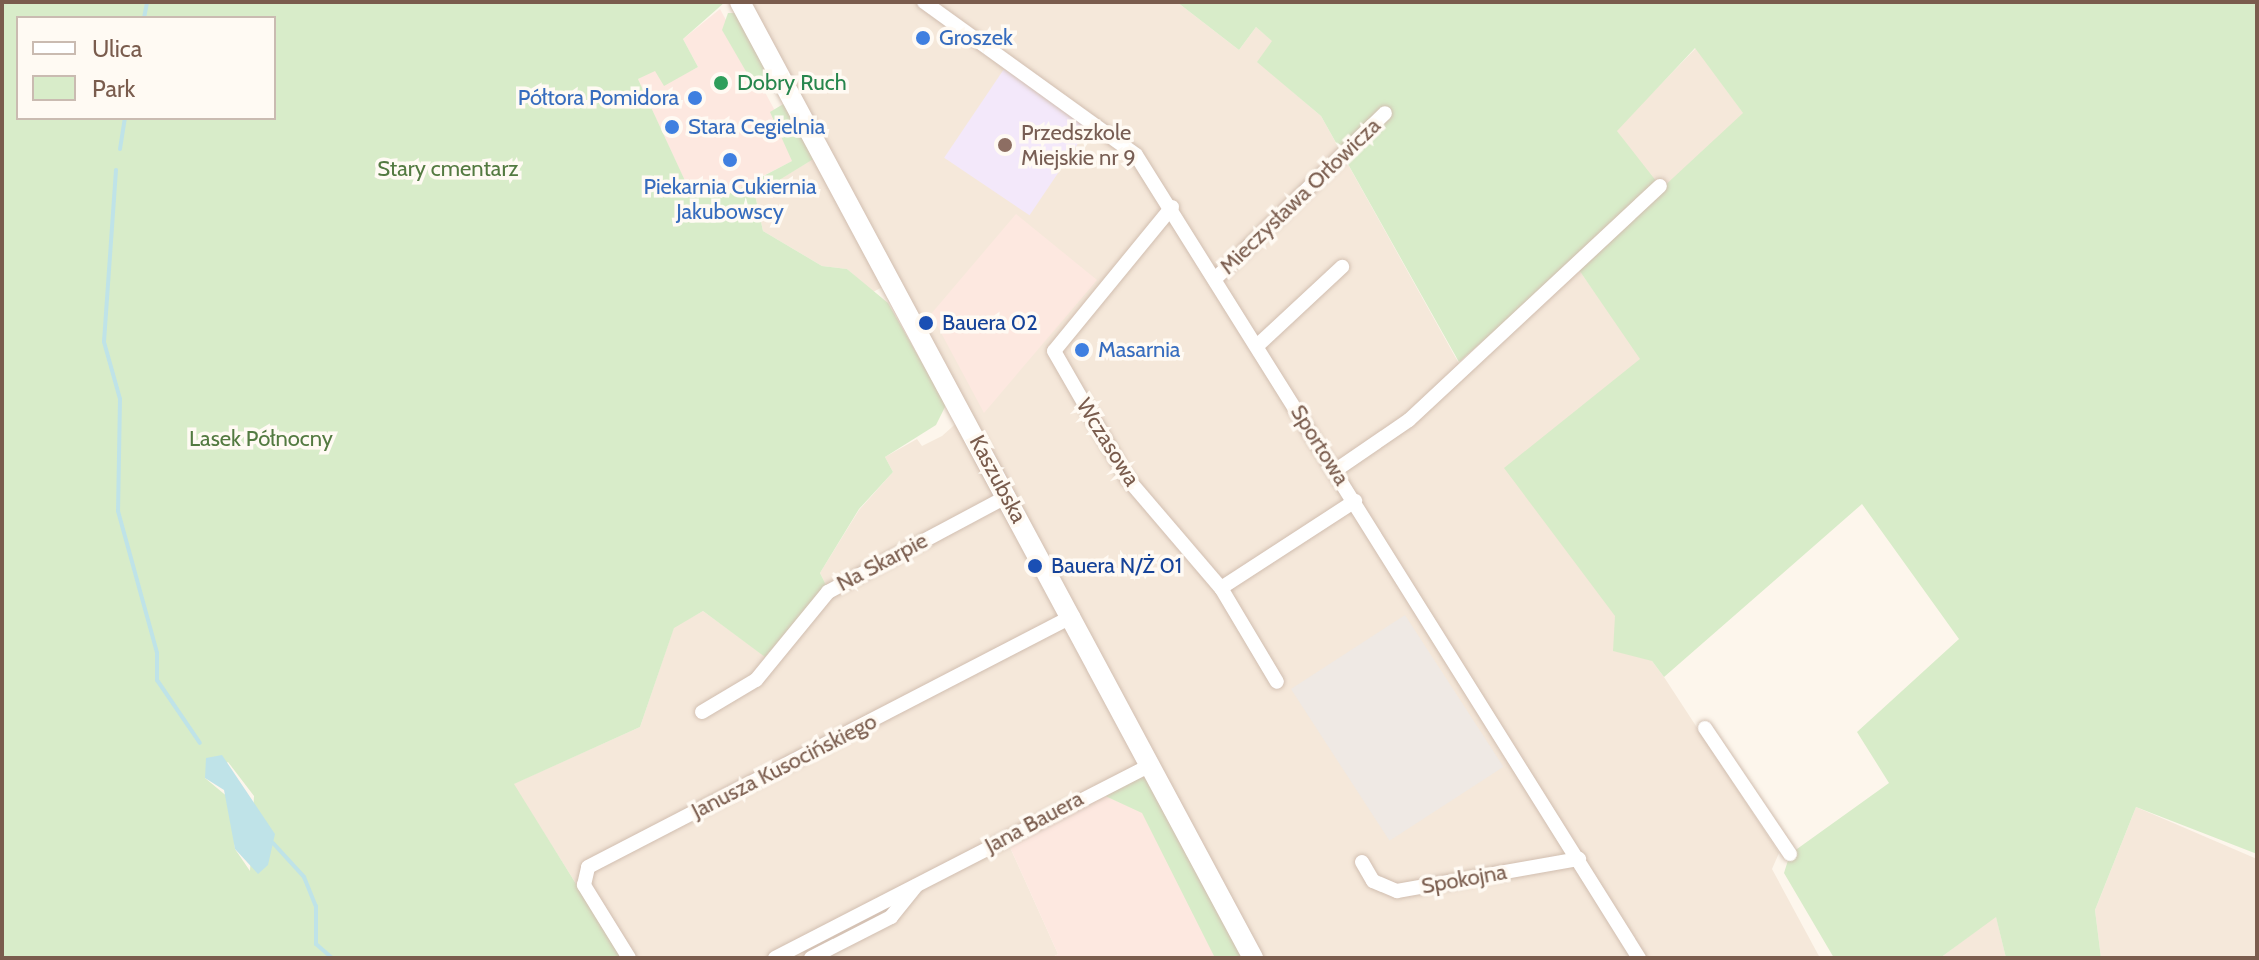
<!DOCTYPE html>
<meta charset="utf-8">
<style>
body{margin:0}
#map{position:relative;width:2259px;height:960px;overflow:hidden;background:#fdf6ec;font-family:Cabin,sans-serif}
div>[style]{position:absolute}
.residential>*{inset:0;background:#f5e8da}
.commercial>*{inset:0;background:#fde8e0}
.industrial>*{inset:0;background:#efe9e4;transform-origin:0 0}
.education>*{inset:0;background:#f3e8fa;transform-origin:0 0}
.green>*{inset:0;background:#d8ecc9}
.water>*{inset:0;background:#bfe3e8}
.stream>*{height:4px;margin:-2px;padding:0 2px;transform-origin:2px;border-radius:2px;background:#bfe3e8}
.roads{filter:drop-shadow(0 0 2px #d1beb0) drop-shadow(0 0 2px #d1beb0)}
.minor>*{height:14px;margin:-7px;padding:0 7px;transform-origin:7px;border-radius:7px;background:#fff}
.secondary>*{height:20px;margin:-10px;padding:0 10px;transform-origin:10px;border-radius:10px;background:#fff}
.dots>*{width:22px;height:22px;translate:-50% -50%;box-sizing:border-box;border:4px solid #fffaf3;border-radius:50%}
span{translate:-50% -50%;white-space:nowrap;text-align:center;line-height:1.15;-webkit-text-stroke:7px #fffaf3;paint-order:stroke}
.shop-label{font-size:22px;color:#366cbe}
.left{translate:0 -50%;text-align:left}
.right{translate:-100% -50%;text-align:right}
.leisure-label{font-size:22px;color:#27864d}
.education-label{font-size:22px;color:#785e54}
.park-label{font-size:22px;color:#537a41}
.street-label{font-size:22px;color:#7a5c4d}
.transit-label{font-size:22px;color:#164399}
.frame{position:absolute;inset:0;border:4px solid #7a5c4d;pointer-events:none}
.legend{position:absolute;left:16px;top:16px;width:260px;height:104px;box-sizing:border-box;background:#fffaf3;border:2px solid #cabbb1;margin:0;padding:10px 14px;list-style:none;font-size:24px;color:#7a5c4d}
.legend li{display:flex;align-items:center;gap:16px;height:40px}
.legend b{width:40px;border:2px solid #cabbb1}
</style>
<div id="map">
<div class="residential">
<div style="clip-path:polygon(748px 2px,1177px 2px,1239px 50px,1256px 27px,1273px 41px,1258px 62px,1321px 116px,1462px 369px,1659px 187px,1616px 130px,1696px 48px,1744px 114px,1577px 267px,1641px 358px,1581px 567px,1664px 677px,1779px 853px,1772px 869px,1820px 958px,1263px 958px,1159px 765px,1009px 845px,1058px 954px,1051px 958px,623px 958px,513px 784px,640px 727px,674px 627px,703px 611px,766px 657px,826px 585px,820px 573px,859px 510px,893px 472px,885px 457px,917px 439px,922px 446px,942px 436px,970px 411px,899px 278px,873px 292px,847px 269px,822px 266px,763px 231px,755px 195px,827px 150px)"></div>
<div style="clip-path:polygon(2136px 807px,2257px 859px,2257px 958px,2101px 958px,2095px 910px)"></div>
<div style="clip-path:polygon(1996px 916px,2006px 958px,1940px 958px)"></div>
</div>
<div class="commercial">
<div style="clip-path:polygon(720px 9px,800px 157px,720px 198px,693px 199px,638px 79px,655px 70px,664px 85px,698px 67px,683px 39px)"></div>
<div style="clip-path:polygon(1016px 214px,1097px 280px,984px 413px,931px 314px)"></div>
<div style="clip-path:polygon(1103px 795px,1142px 812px,1218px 958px,1051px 958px,1058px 954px,1009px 845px)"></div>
</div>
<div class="industrial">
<div style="left:1405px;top:615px;width:181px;height:136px;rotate:57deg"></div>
</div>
<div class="education">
<div style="left:1004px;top:69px;width:103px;height:107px;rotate:34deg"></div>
</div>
<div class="green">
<div style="clip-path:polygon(evenodd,2px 2px,725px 2px,683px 39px,698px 67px,664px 86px,655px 71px,638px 79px,693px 198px,711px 189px,721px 198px,792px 161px,770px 112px,785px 103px,815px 158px,755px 195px,763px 231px,822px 266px,847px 269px,888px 303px,946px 405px,936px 425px,885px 457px,893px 472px,859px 509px,820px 573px,826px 585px,765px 657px,703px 611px,674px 628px,640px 727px,514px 784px,622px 958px,2px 958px,2px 2px,18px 18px,274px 18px,274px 118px,18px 118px,18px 18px,2px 2px,228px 762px,254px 796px,250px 871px,235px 849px,229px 798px,205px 778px,228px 762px)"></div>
<div style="clip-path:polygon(1177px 2px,2257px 2px,2257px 854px,2136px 807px,2095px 910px,2101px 958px,2006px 958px,1996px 917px,1940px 958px,1834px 958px,1784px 873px,1790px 854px,1889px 783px,1857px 732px,1959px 639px,1862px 504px,1664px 677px,1652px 661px,1613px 651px,1615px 616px,1504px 468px,1640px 359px,1577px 267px,1743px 113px,1695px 48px,1617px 131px,1660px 186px,1459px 362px,1321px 116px,1257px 62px,1272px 41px,1256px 27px,1239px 50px)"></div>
<div style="clip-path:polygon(728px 13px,737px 13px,774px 82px,767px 91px,755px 87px,722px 30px)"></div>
<div style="clip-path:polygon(1139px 775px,1146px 777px,1245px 958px,1215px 958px,1142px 813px,1103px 795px)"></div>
</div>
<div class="water">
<div style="clip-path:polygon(222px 755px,275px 834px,268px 865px,258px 874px,235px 849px,224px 790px,205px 778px,206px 758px)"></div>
</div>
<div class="stream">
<div style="left:144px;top:18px;width:16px;rotate:-79deg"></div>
<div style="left:120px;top:149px;width:31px;rotate:-81deg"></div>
<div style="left:116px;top:170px;width:172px;rotate:94deg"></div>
<div style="left:104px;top:342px;width:59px;rotate:74.3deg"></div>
<div style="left:120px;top:399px;width:112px;rotate:91deg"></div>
<div style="left:118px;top:511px;width:147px;rotate:74.6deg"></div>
<div style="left:157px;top:653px;width:27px;rotate:90deg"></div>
<div style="left:157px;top:680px;width:76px;rotate:55.7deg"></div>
<div style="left:273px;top:843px;width:46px;rotate:47.6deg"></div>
<div style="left:304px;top:877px;width:31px;rotate:68deg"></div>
<div style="left:316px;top:906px;width:38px;rotate:90deg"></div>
<div style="left:316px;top:944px;width:21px;rotate:41deg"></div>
</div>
<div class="roads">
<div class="minor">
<div style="left:924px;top:2px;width:261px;rotate:35.8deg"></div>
<div style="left:1136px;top:155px;width:948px;rotate:57.94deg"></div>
<div style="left:1172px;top:207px;width:186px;rotate:129.3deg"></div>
<div style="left:1054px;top:351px;width:146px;rotate:60.1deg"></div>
<div style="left:1127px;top:478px;width:145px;rotate:49.5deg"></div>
<div style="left:1221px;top:588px;width:109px;rotate:59.2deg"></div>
<div style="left:1216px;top:278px;width:236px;rotate:-44.3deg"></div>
<div style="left:1258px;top:345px;width:115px;rotate:-42.9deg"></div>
<div style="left:1336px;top:470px;width:88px;rotate:-34.4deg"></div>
<div style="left:1409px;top:420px;width:343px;rotate:-43deg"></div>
<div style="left:1221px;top:588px;width:160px;rotate:-33deg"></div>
<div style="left:702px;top:712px;width:63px;rotate:-30.7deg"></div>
<div style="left:756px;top:680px;width:114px;rotate:-50.7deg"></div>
<div style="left:828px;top:592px;width:204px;rotate:-28.1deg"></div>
<div style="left:1705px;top:728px;width:152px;rotate:56deg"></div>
<div style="left:1362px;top:862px;width:22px;rotate:60deg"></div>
<div style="left:1373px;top:881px;width:26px;rotate:23deg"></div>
<div style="left:1397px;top:891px;width:185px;rotate:-10deg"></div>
<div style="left:629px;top:958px;width:86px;rotate:-121.7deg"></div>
<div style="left:584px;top:885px;width:18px;rotate:-77deg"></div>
<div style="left:588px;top:867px;width:546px;rotate:-27.36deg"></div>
<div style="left:775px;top:958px;width:423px;rotate:-27.2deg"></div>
<div style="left:811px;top:958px;width:90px;rotate:-27.1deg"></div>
<div style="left:891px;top:917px;width:40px;rotate:-51deg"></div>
</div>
<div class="secondary">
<div style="left:740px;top:2px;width:1085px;rotate:61.78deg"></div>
</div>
</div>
<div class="dots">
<div style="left:923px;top:38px;background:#3f7fe0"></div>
<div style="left:721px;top:83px;background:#2e9e5b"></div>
<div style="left:695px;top:98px;background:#3f7fe0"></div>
<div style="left:672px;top:127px;background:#3f7fe0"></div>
<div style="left:1005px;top:145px;background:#8d6e63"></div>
<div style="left:730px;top:160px;background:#3f7fe0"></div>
<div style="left:926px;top:323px;background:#1a4fb4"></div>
<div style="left:1082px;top:350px;background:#3f7fe0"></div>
<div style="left:1035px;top:566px;background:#1a4fb4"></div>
</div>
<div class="shop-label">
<span class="left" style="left:939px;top:38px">Groszek</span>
<span class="right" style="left:679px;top:98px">Półtora Pomidora</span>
<span class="left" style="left:688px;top:127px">Stara Cegielnia</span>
<span style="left:730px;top:199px">Piekarnia Cukiernia<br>Jakubowscy</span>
<span class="left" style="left:1098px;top:350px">Masarnia</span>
</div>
<div class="leisure-label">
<span class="left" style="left:737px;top:83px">Dobry Ruch</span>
</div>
<div class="education-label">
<span class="left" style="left:1021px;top:145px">Przedszkole<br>Miejskie nr 9</span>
</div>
<div class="park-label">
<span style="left:448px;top:169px">Stary cmentarz</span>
<span style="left:261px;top:439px">Lasek Północny</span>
</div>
<div class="street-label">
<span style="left:1300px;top:196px;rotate:-44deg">Mieczysława Orłowicza</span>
<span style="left:1108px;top:442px;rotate:58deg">Wczasowa</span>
<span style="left:1320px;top:445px;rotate:58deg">Sportowa</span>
<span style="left:998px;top:479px;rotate:62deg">Kaszubska</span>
<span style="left:882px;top:562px;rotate:-28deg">Na Skarpie</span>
<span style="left:784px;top:766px;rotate:-27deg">Janusza Kusocińskiego</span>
<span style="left:1034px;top:822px;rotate:-28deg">Jana Bauera</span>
<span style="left:1464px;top:879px;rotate:-10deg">Spokojna</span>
</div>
<div class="transit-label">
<span class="left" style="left:942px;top:323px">Bauera 02</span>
<span class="left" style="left:1051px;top:566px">Bauera N/Ż 01</span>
</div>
<div class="frame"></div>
<ul class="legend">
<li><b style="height:10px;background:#fff"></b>Ulica</li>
<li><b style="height:22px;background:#d8ecc9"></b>Park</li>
</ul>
</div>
